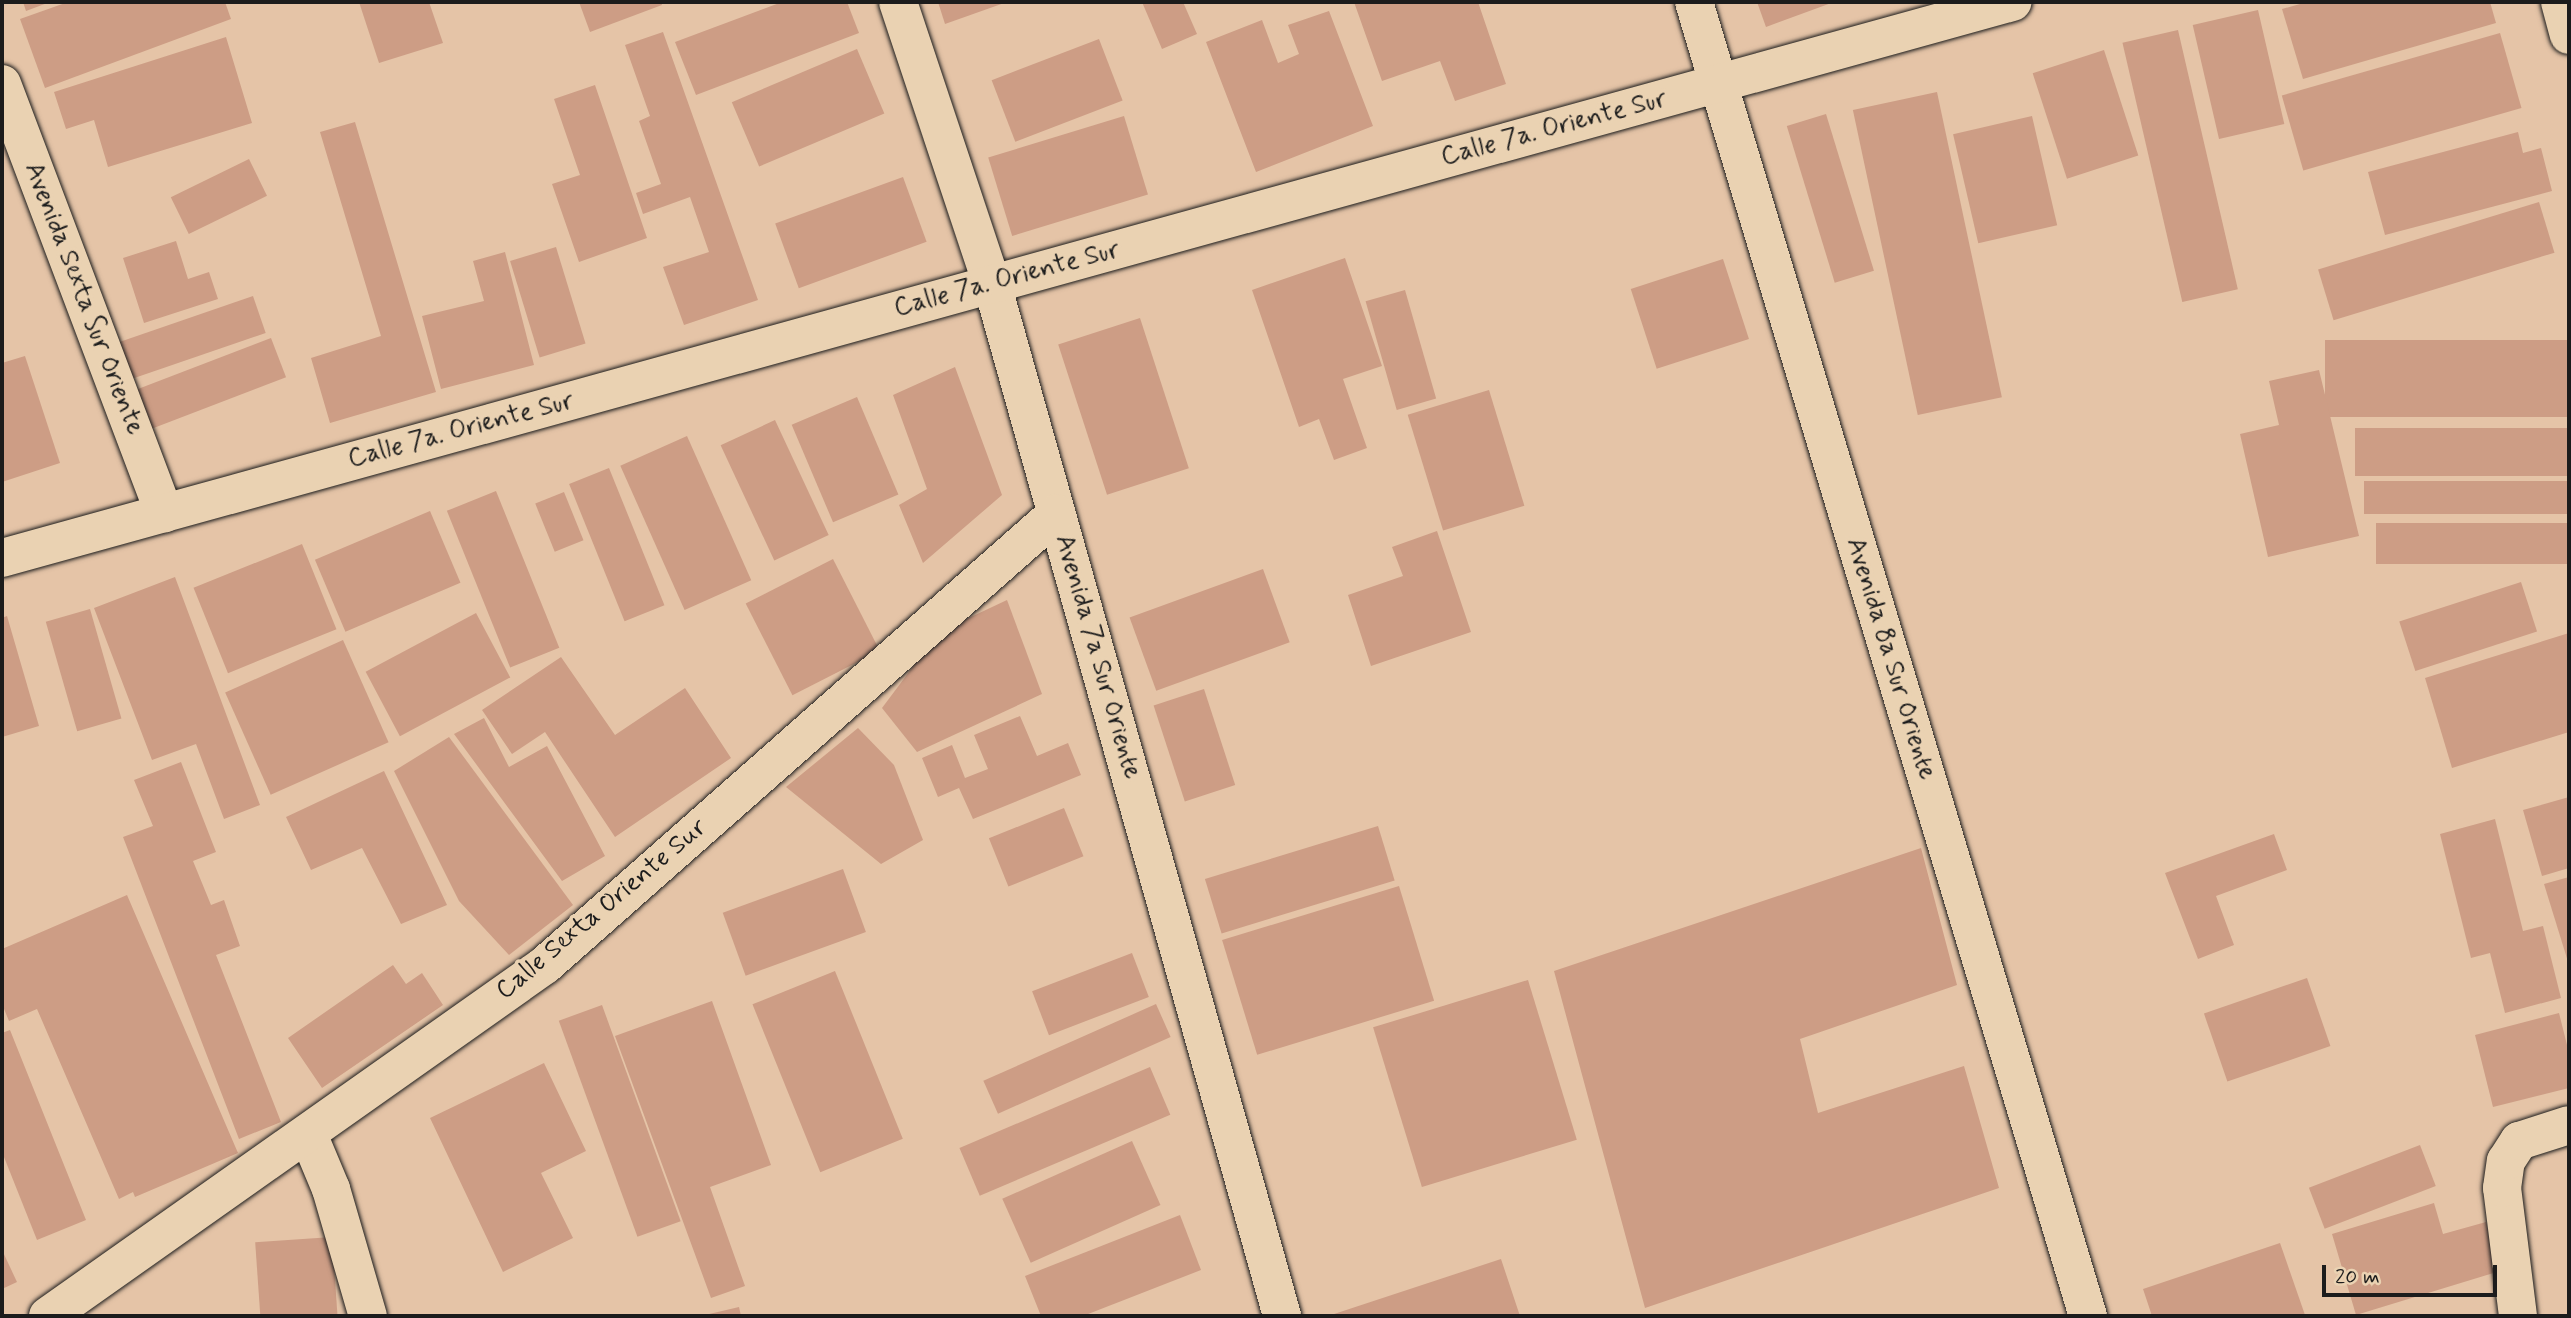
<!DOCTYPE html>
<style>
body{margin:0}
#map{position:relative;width:2571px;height:1318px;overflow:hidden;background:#e5c4a7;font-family:Mynerve,sans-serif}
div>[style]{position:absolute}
.building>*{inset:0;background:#cd9d85;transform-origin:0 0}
.roads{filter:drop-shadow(0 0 2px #1c1c1c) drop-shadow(0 0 2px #1c1c1c)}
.minor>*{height:38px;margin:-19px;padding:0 19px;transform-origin:19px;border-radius:19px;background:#ead2b2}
.major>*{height:38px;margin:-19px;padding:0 19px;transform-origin:19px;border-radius:19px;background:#ead2b2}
span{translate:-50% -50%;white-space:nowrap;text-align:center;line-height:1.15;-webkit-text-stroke:7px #ead2b2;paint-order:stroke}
.street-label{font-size:26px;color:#1c1c1c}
.frame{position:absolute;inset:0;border:4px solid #1c1c1c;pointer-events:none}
.scale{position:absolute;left:2322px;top:1265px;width:175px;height:32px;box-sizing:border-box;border:4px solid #1c1c1c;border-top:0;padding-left:9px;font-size:21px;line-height:24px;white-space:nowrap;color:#1c1c1c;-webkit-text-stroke:5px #ead2b2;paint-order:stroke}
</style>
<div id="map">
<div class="building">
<div style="clip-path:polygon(23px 2px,50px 2px,26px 11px)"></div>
<div style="clip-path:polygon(68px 2px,225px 2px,231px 19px,45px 88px,20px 19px)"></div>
<div style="clip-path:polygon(359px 2px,429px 2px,443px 43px,379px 63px)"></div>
<div style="clip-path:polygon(579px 2px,661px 2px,662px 5px,590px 32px)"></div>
<div style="clip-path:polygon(782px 2px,847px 2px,859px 33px,696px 95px,675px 42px)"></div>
<div style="clip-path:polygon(938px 2px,1007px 2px,945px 24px)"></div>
<div style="clip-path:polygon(1142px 2px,1183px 2px,1197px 34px,1162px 49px)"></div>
<div style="clip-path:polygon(1354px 2px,1478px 2px,1506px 84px,1455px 101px,1440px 61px,1382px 81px)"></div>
<div style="clip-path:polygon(1757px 2px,1834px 2px,1766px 27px)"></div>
<div style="clip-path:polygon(2307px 2px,2490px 2px,2496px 23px,2303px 79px,2282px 9px)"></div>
<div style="left:2258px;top:10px;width:117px;height:67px;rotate:77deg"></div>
<div style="clip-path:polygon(1329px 11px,1373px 126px,1256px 172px,1206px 42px,1262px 20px,1278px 63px,1299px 54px,1288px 25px)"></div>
<div style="left:2178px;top:30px;width:266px;height:57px;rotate:77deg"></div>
<div style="clip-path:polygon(663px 32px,758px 300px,684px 325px,663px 267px,709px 252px,690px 197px,643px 214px,636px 193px,661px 184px,639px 121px,650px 116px,625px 45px)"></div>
<div style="left:2500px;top:33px;width:78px;height:227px;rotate:74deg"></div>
<div style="clip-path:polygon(226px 37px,252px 123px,108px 167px,94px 120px,66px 129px,54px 92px)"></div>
<div style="left:1099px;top:39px;width:66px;height:115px;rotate:69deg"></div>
<div style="left:857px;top:49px;width:70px;height:136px;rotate:67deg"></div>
<div style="left:2104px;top:50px;width:111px;height:75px;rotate:72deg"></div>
<div style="clip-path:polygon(595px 85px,647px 238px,579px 262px,552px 184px,580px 175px,554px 99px)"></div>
<div style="left:1937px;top:92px;width:312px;height:86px;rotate:78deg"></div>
<div style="left:1826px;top:114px;width:164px;height:41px;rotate:73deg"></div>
<div style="left:1124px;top:116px;width:82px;height:142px;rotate:73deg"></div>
<div style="left:2032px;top:116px;width:112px;height:81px;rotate:77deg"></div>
<div style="clip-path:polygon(355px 122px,436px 392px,330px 423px,311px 358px,381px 336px,320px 132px)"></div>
<div style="clip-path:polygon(2518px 132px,2523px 153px,2541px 148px,2552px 191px,2385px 235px,2368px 172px)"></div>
<div style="left:249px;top:159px;width:41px;height:87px;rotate:64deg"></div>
<div style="left:903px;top:177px;width:69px;height:136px;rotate:70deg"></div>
<div style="left:2539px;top:202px;width:53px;height:231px;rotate:73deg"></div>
<div style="clip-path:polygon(176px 241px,188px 279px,209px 272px,218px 299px,144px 323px,123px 258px)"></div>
<div style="left:556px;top:247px;width:101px;height:48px;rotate:73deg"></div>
<div style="clip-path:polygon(505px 252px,534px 365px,441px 389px,422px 316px,484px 301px,473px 261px)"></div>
<div style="clip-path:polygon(1345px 258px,1382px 366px,1343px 379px,1367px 448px,1334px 460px,1319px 419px,1299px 427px,1252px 290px)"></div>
<div style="left:1723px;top:259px;width:84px;height:97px;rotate:72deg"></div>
<div style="left:1405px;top:290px;width:113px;height:41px;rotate:74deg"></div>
<div style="left:253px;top:296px;width:39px;height:142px;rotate:71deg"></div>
<div style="left:1140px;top:318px;width:158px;height:86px;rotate:72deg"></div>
<div style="left:271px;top:338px;width:42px;height:153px;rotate:69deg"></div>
<div style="left:2569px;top:340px;width:77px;height:244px;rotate:90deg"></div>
<div style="clip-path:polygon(25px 356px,60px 463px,2px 482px,2px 363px)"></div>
<div style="clip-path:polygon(955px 367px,1002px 495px,923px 563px,899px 505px,927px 489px,893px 395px)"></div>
<div style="clip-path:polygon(2319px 370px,2359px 536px,2268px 557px,2240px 434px,2279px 425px,2269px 381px)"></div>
<div style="left:1489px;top:390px;width:121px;height:85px;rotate:73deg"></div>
<div style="left:857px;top:397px;width:106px;height:71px;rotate:67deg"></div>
<div style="left:775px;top:420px;width:127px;height:60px;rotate:65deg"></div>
<div style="left:2569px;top:428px;width:48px;height:214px;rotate:90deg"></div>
<div style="left:687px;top:436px;width:158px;height:73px;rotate:66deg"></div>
<div style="left:609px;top:468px;width:148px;height:43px;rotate:68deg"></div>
<div style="left:2569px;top:481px;width:33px;height:205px;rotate:90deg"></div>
<div style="left:496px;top:491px;width:169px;height:53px;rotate:68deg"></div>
<div style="left:564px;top:492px;width:52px;height:31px;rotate:68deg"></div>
<div style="left:430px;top:511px;width:78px;height:125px;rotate:67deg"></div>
<div style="left:2569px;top:523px;width:41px;height:193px;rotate:90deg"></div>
<div style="clip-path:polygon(1437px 531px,1471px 632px,1371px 666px,1348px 595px,1403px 576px,1392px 547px)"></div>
<div style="left:302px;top:544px;width:92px;height:117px;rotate:68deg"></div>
<div style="left:833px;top:559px;width:103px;height:98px;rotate:63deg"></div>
<div style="left:1263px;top:569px;width:78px;height:142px;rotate:70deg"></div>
<div style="clip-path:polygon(175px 577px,260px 805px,224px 819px,196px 744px,152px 760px,94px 608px)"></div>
<div style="left:2521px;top:582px;width:52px;height:128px;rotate:72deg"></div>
<div style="clip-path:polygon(1007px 600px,1042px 694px,917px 752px,882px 708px,939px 632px)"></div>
<div style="left:90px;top:609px;width:114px;height:46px;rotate:74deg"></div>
<div style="left:476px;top:613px;width:73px;height:125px;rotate:62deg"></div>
<div style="clip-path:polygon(7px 616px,39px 726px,2px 737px,2px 618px)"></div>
<div style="clip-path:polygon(2569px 633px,2569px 732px,2452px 768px,2425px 678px)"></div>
<div style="left:343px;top:640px;width:112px;height:129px;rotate:66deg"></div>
<div style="clip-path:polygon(561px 657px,615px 735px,685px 688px,731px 758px,615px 837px,545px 732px,512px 754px,482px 710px)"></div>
<div style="left:1204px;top:689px;width:101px;height:53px;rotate:72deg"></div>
<div style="clip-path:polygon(1020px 716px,1037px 756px,1068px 743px,1081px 775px,973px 819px,959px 788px,938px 797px,922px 758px,952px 745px,965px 778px,988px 769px,974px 735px)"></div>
<div style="clip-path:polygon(484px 718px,509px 767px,547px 746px,605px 856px,562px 881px,454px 734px)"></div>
<div style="clip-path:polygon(858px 728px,894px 765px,923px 840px,881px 864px,786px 787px)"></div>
<div style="clip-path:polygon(449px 737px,573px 905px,509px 955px,459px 901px,394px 771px)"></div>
<div style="clip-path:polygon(181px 762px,216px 852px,193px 861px,211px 905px,224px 900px,240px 946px,216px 955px,281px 1122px,239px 1139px,123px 837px,153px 826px,134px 780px)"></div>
<div style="clip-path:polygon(384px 771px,447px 905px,401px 924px,362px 848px,311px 870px,286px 817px)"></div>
<div style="clip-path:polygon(2569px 797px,2569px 868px,2542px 876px,2523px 810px)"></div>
<div style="left:1064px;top:808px;width:52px;height:81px;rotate:68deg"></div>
<div style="clip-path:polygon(2495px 819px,2523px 931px,2543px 926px,2561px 998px,2505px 1013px,2490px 953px,2471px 958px,2440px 834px)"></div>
<div style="left:1378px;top:826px;width:57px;height:181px;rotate:73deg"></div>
<div style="clip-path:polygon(2274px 834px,2287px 870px,2216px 896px,2234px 945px,2198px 959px,2165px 873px)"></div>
<div style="clip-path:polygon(1921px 848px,1957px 985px,1800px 1039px,1818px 1113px,1964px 1066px,1999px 1188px,1645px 1308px,1554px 971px)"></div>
<div style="left:843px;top:869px;width:67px;height:128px;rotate:70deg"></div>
<div style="clip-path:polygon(2569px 877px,2569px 965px,2544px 884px)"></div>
<div style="left:1399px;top:886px;width:120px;height:185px;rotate:73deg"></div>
<div style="clip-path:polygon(127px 895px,238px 1153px,135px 1197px,133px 1192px,119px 1199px,37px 1009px,9px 1021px,2px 1004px,2px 949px)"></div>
<div style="left:1132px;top:953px;width:47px;height:107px;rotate:69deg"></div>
<div style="clip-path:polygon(393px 965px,406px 984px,422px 973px,443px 1005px,322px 1088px,288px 1038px)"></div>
<div style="left:835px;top:971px;width:181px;height:89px;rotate:68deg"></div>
<div style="left:2307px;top:978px;width:72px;height:109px;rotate:71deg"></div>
<div style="left:1528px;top:980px;width:167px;height:162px;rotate:73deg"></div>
<div style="clip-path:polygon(712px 1001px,771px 1165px,710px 1187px,745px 1286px,711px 1298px,615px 1036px)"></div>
<div style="left:1156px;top:1004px;width:36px;height:189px;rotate:66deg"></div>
<div style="left:602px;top:1005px;width:230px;height:46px;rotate:70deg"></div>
<div style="clip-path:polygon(2559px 1013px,2569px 1053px,2569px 1088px,2493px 1107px,2475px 1035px)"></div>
<div style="clip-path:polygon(10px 1030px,86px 1220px,37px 1240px,2px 1152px,2px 1033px)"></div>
<div style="clip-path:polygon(544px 1063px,586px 1151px,541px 1173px,573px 1238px,503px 1272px,430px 1118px)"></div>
<div style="left:1150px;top:1067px;width:52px;height:207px;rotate:67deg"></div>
<div style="left:1132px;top:1141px;width:70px;height:142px;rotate:66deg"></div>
<div style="left:2420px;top:1145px;width:44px;height:119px;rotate:69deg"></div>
<div style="clip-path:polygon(2434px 1203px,2443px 1234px,2486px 1222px,2500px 1271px,2356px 1315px,2332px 1234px)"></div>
<div style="clip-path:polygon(1180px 1215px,1201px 1270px,1083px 1316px,1041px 1316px,1025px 1276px)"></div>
<div style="left:332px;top:1237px;width:79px;height:77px;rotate:86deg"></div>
<div style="clip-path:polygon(2280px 1243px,2305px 1315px,2152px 1316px,2143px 1289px)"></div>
<div style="clip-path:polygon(2px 1250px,17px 1282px,2px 1289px)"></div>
<div style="clip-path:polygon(1501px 1259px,1520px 1316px,1328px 1316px)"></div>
<div style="clip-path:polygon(739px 1307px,741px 1316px,705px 1316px,705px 1315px)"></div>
</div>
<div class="roads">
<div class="minor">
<div style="left:898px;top:2px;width:297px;rotate:71.6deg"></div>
<div style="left:992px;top:284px;width:1072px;rotate:74.3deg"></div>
<div style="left:1694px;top:2px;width:1372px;rotate:73.31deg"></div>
<div style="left:2px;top:84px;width:459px;rotate:69.3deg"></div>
<div style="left:2px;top:558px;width:2086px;rotate:-15.46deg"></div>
<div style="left:308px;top:1134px;width:60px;rotate:67.3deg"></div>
<div style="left:331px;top:1189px;width:132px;rotate:73.8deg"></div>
<div style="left:48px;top:1316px;width:608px;rotate:-35.23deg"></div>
<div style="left:545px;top:965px;width:682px;rotate:-41.43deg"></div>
<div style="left:2518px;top:1316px;width:129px;rotate:-97.1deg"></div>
<div style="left:2502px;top:1188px;width:27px;rotate:-82deg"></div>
<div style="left:2506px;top:1161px;width:24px;rotate:-57deg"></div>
<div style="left:2519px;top:1141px;width:52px;rotate:-17.7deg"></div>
</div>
<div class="major">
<div style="left:2560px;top:2px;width:34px;rotate:75deg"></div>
</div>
</div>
<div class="street-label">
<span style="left:1554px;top:129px;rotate:-15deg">Calle 7a. Oriente Sur</span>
<span style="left:1007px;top:280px;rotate:-15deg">Calle 7a. Oriente Sur</span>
<span style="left:83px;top:299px;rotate:69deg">Avenida Sexta Sur Oriente</span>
<span style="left:461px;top:431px;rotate:-15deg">Calle 7a. Oriente Sur</span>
<span style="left:1097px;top:657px;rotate:74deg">Avenida 7a Sur Oriente</span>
<span style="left:1890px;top:659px;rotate:73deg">Avenida 8a Sur Oriente</span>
<span style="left:602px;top:910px;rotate:-40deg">Calle Sexta Oriente Sur</span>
</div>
<div class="frame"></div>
<div class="scale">20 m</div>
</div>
